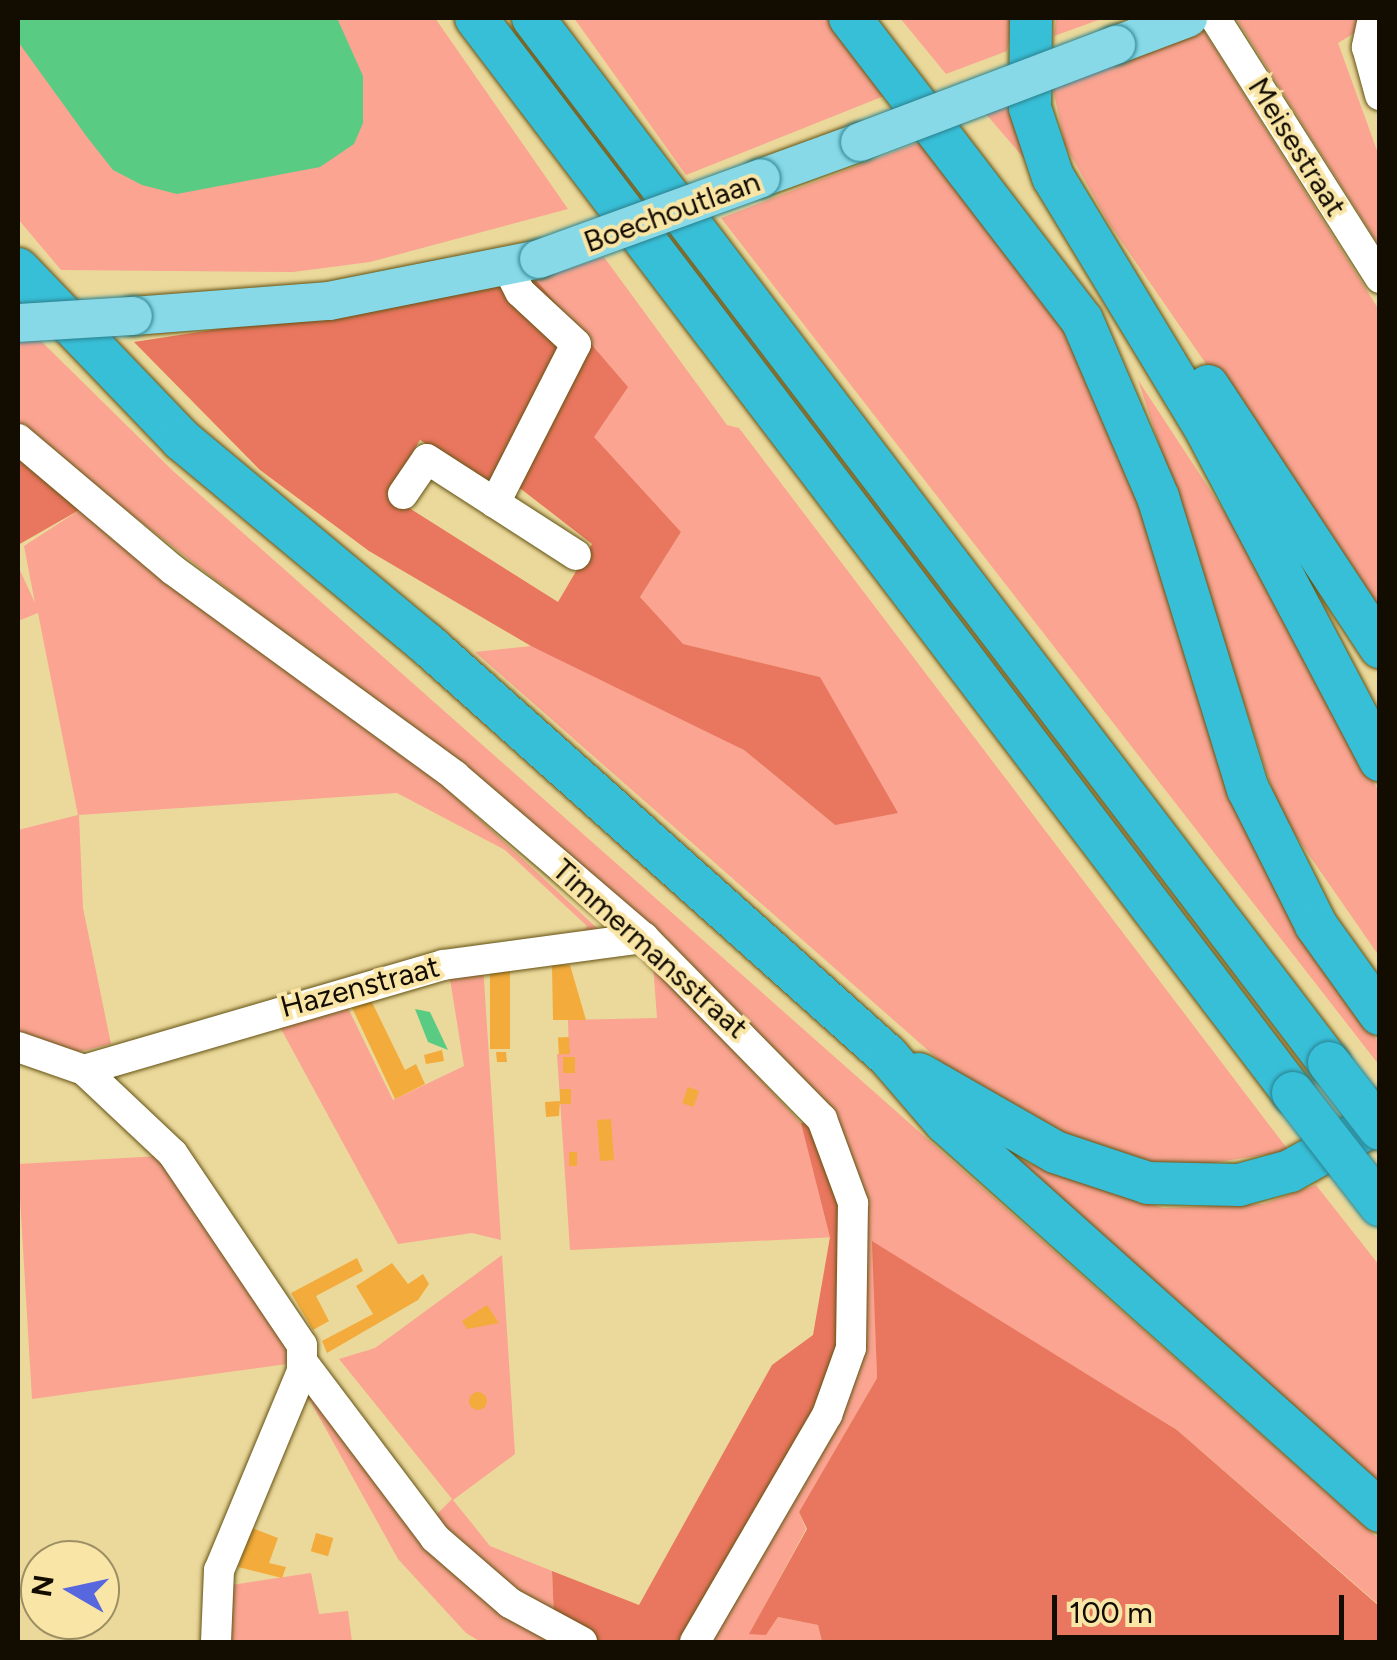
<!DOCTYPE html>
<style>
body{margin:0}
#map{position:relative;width:1397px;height:1660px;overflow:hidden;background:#ebd99b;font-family:Figtree,sans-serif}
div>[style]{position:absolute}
.green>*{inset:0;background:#faa491}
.forest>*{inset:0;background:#e9765e}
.water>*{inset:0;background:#59cb83}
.building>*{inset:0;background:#f3ab3c;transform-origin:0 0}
.round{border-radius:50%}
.roads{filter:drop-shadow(0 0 2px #635213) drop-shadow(0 0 2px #635213)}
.minor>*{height:30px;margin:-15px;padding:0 15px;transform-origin:15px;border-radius:15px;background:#fff}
.major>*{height:38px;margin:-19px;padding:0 19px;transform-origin:19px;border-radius:19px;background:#88d9e8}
.highway>*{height:42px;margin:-21px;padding:0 21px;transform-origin:21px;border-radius:21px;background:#38bfd8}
.bridges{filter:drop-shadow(0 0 2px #2b808c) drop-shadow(0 0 2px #2b808c)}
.major-bridge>*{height:38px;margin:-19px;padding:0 19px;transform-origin:19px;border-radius:19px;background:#88d9e8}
.highway-bridge>*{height:42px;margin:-21px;padding:0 21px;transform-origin:21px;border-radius:21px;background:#38bfd8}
span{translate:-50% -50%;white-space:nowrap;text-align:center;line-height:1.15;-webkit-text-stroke:8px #f9e6a7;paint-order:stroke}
.street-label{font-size:30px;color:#130c00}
.frame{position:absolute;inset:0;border:20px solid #130c00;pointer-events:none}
.north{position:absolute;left:20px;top:1540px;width:100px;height:100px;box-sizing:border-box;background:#f9e6a7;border:2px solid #9d8f64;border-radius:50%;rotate:279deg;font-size:28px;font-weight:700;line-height:40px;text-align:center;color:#130c00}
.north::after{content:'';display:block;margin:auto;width:35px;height:45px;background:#5767de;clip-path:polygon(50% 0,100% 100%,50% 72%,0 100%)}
.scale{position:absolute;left:1052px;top:1595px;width:292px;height:45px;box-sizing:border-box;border:5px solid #130c00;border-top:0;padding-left:12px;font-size:30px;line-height:35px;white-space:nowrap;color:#130c00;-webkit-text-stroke:8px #f9e6a7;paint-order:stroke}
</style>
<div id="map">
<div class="green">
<div style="clip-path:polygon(18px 18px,435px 18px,568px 209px,370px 262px,293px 272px,61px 270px,18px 219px)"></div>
<div style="clip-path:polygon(574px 18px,835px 18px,894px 92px,686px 175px)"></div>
<div style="clip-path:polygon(900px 18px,1013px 18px,1007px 51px,946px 74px)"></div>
<div style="clip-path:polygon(1056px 18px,1104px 18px,1054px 36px)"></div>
<div style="clip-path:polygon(1236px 18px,1379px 18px,1338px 43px,1379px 156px,1379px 246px)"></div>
<div style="clip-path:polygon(1201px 26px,1379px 310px,1379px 614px,1108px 222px,1065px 145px,1053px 89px)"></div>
<div style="clip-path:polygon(1013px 105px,1028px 163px,986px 114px)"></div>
<div style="clip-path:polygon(925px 140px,1059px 314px,1114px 419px,1278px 890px,1379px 1043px,1379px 1065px,721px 218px)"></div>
<div style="clip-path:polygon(604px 257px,727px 425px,739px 428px,1289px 1151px,1173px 1169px,1057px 1134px,947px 1067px,475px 652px,531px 646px,575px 661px,744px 750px,835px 825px,820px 677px,682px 644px,640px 597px,681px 532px,593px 437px,627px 387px,536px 280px)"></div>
<div style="clip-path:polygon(40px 340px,172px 470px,1379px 1539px,1379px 1605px,1177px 1430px,873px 1242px,877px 1378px,799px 1512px,806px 1529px,750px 1633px,766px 1635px,778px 1617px,818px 1625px,822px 1642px,705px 1642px,760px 1539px,857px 1174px,846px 1140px,511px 810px,18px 426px,18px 342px)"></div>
<div style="clip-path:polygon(1138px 380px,1277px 592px,1379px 792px,1379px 956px,1280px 813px)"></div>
<div style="clip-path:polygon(81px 509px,404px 749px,599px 930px,577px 940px,587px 926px,505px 850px,397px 793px,79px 815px,83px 908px,111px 1044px,74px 1053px,18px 1035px,18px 830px,78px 815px,38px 613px,18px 621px,18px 566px,35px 603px,24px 546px)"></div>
<div style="clip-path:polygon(653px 964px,811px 1134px,837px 1237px,570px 1250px,557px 1054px,569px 1054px,568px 1020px,657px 1018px)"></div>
<div style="clip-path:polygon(483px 965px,501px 1240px,472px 1233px,398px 1244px,274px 1016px,344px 1000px,393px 1100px,464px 1066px,449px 973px)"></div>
<div style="clip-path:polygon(160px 1156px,295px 1363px,32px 1399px,18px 1164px)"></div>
<div style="clip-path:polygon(1016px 1159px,1163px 1208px,1263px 1204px,1316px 1185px,1379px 1265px,1379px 1493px)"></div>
<div style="clip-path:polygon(502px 1255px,515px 1454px,453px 1500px,490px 1546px,552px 1571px,554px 1619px,432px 1519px,452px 1499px,339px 1359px,375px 1348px)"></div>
<div style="clip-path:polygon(302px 1386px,386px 1492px,562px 1642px,481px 1642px,466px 1633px,398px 1559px)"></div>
<div style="clip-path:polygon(311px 1573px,319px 1614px,348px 1611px,352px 1642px,228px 1642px,225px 1586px)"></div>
</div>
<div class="forest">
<div style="clip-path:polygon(evenodd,536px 280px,628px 387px,594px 437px,681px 532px,640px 597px,683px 644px,820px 677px,898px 813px,835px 825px,744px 750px,531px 646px,369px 551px,260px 470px,134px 342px,536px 280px,420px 440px,487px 481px,521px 489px,592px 544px,558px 602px,387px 494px,420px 440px)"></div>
<div style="clip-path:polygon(18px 455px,81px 509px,18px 545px)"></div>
<div style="clip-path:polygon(810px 1122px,848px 1235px,839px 1365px,683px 1642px,601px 1642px,554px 1619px,552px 1571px,639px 1605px,772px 1365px,813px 1335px,830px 1237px,801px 1123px)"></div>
<div style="clip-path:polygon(872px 1241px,1177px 1430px,1379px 1606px,1379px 1642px,822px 1642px,818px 1625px,778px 1617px,766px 1635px,749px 1634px,807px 1529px,799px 1512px,877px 1378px)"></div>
</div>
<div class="water">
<div style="clip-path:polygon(18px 18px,337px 18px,363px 76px,363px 123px,354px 144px,320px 167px,177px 194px,142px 185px,113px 170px,87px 137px,19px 43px)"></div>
<div style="clip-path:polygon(415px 1009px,430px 1012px,448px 1050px,428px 1042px)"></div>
</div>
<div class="building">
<div style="left:490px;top:964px;width:20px;height:85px"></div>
<div style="clip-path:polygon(552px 965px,570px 965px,586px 1020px,553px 1020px)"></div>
<div style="clip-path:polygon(367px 992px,405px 1070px,416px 1064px,425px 1084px,395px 1099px,348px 999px)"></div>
<div style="left:569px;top:1037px;width:17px;height:11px;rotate:87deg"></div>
<div style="clip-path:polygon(442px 1050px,444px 1061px,426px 1064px,424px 1055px)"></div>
<div style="clip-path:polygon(496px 1052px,506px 1052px,507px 1062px,497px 1062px)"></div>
<div style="left:563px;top:1057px;width:12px;height:16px"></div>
<div style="left:688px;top:1087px;width:12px;height:17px;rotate:20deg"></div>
<div style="left:560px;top:1089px;width:11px;height:15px"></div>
<div style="clip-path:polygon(560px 1101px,559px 1116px,546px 1117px,545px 1102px)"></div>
<div style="left:611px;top:1119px;width:41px;height:14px;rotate:86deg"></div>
<div style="left:569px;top:1152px;width:8px;height:14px"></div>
<div style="clip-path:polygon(357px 1258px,363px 1271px,316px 1296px,329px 1321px,313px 1330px,291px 1293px)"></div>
<div style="clip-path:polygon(392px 1263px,408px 1284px,423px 1274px,429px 1284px,418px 1300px,327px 1353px,322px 1341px,373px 1314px,356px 1286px)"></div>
<div style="clip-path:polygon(487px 1305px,499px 1323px,467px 1329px,462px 1321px)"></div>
<div class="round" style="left:469px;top:1392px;width:18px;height:18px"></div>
<div style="clip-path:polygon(252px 1528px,278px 1538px,269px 1563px,286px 1567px,282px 1578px,238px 1567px)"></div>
<div style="left:316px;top:1533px;width:18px;height:19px;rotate:16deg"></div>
</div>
<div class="roads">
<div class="minor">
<div style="left:1215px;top:18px;width:308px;rotate:57.6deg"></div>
<div style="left:1373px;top:18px;width:30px;rotate:102deg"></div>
<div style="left:1367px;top:47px;width:50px;rotate:74.8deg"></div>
<div style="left:18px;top:439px;width:203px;rotate:40.2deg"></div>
<div style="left:173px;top:570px;width:349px;rotate:36.1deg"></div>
<div style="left:455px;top:776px;width:249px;rotate:40.6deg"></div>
<div style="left:644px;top:938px;width:254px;rotate:45.5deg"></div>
<div style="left:822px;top:1119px;width:90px;rotate:69.7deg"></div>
<div style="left:853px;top:1203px;width:145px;rotate:90.8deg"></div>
<div style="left:851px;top:1348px;width:71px;rotate:109.7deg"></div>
<div style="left:827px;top:1415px;width:263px;rotate:120.2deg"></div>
<div style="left:403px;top:494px;width:42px;rotate:-55.6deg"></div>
<div style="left:427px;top:459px;width:177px;rotate:32.8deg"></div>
<div style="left:495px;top:503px;width:178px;rotate:-63deg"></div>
<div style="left:576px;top:344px;width:76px;rotate:-137.1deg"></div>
<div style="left:520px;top:292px;width:27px;rotate:-117deg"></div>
<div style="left:18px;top:1047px;width:70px;rotate:19.2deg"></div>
<div style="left:84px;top:1070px;width:122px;rotate:43.3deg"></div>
<div style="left:173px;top:1154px;width:230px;rotate:56deg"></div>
<div style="left:302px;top:1345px;width:26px;rotate:90deg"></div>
<div style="left:302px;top:1371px;width:216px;rotate:112.6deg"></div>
<div style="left:219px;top:1570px;width:72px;rotate:92.4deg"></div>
<div style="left:84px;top:1070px;width:374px;rotate:-16.3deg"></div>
<div style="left:443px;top:965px;width:203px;rotate:-7.7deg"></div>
<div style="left:304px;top:1364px;width:218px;rotate:53deg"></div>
<div style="left:435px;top:1538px;width:99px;rotate:40.9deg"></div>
<div style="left:510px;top:1603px;width:82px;rotate:28.4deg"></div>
</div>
<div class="major">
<div style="left:1116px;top:45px;width:77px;rotate:-20.6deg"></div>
<div style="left:761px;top:178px;width:105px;rotate:-20deg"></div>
<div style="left:133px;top:316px;width:197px;rotate:-4.4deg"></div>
<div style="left:329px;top:301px;width:214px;rotate:-11.3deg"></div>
</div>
<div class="highway">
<div style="left:476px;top:18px;width:1350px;rotate:52.77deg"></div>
<div style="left:533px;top:18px;width:1314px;rotate:52.7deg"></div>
<div style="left:850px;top:18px;width:381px;rotate:52.5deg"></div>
<div style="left:1082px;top:320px;width:193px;rotate:66.8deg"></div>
<div style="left:1158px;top:497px;width:306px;rotate:72.9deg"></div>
<div style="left:1248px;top:789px;width:152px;rotate:63.4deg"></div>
<div style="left:1316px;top:925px;width:110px;rotate:54.3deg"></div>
<div style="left:1031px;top:18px;width:90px;rotate:90.6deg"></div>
<div style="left:1030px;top:108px;width:73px;rotate:71.6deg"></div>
<div style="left:1053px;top:177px;width:291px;rotate:58.8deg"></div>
<div style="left:1204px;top:426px;width:378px;rotate:62.2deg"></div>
<div style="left:18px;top:269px;width:237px;rotate:46.2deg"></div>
<div style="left:182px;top:440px;width:319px;rotate:39.8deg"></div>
<div style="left:427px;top:644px;width:618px;rotate:41.79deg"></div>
<div style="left:888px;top:1056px;width:87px;rotate:49.2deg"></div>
<div style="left:945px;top:1122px;width:584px;rotate:41.8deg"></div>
<div style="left:1208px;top:386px;width:313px;rotate:56.6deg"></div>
<div style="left:919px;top:1074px;width:157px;rotate:29.8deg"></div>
<div style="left:1055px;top:1152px;width:98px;rotate:18.4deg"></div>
<div style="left:1148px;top:1183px;width:91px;rotate:1.3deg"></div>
<div style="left:1239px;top:1185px;width:53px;rotate:-15.4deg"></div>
<div style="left:1290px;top:1171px;width:87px;rotate:-28.9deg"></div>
<div style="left:1366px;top:1129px;width:23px;rotate:-52deg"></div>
</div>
</div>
<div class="bridges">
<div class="major-bridge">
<div style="left:860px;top:142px;width:274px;rotate:-20.8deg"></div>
<div style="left:539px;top:259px;width:236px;rotate:-20deg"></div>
<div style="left:18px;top:323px;width:115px;rotate:-3.5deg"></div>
</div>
<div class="highway-bridge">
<div style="left:1329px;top:1063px;width:83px;rotate:52.3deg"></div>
<div style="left:1293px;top:1093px;width:142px;rotate:52.2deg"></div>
</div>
</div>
<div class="street-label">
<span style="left:1297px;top:147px;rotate:58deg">Meisestraat</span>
<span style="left:672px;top:212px;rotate:-20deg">Boechoutlaan</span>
<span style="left:650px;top:949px;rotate:42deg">Timmermansstraat</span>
<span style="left:360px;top:987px;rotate:-15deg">Hazenstraat</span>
</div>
<div class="frame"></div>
<div class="north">N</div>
<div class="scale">100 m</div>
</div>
